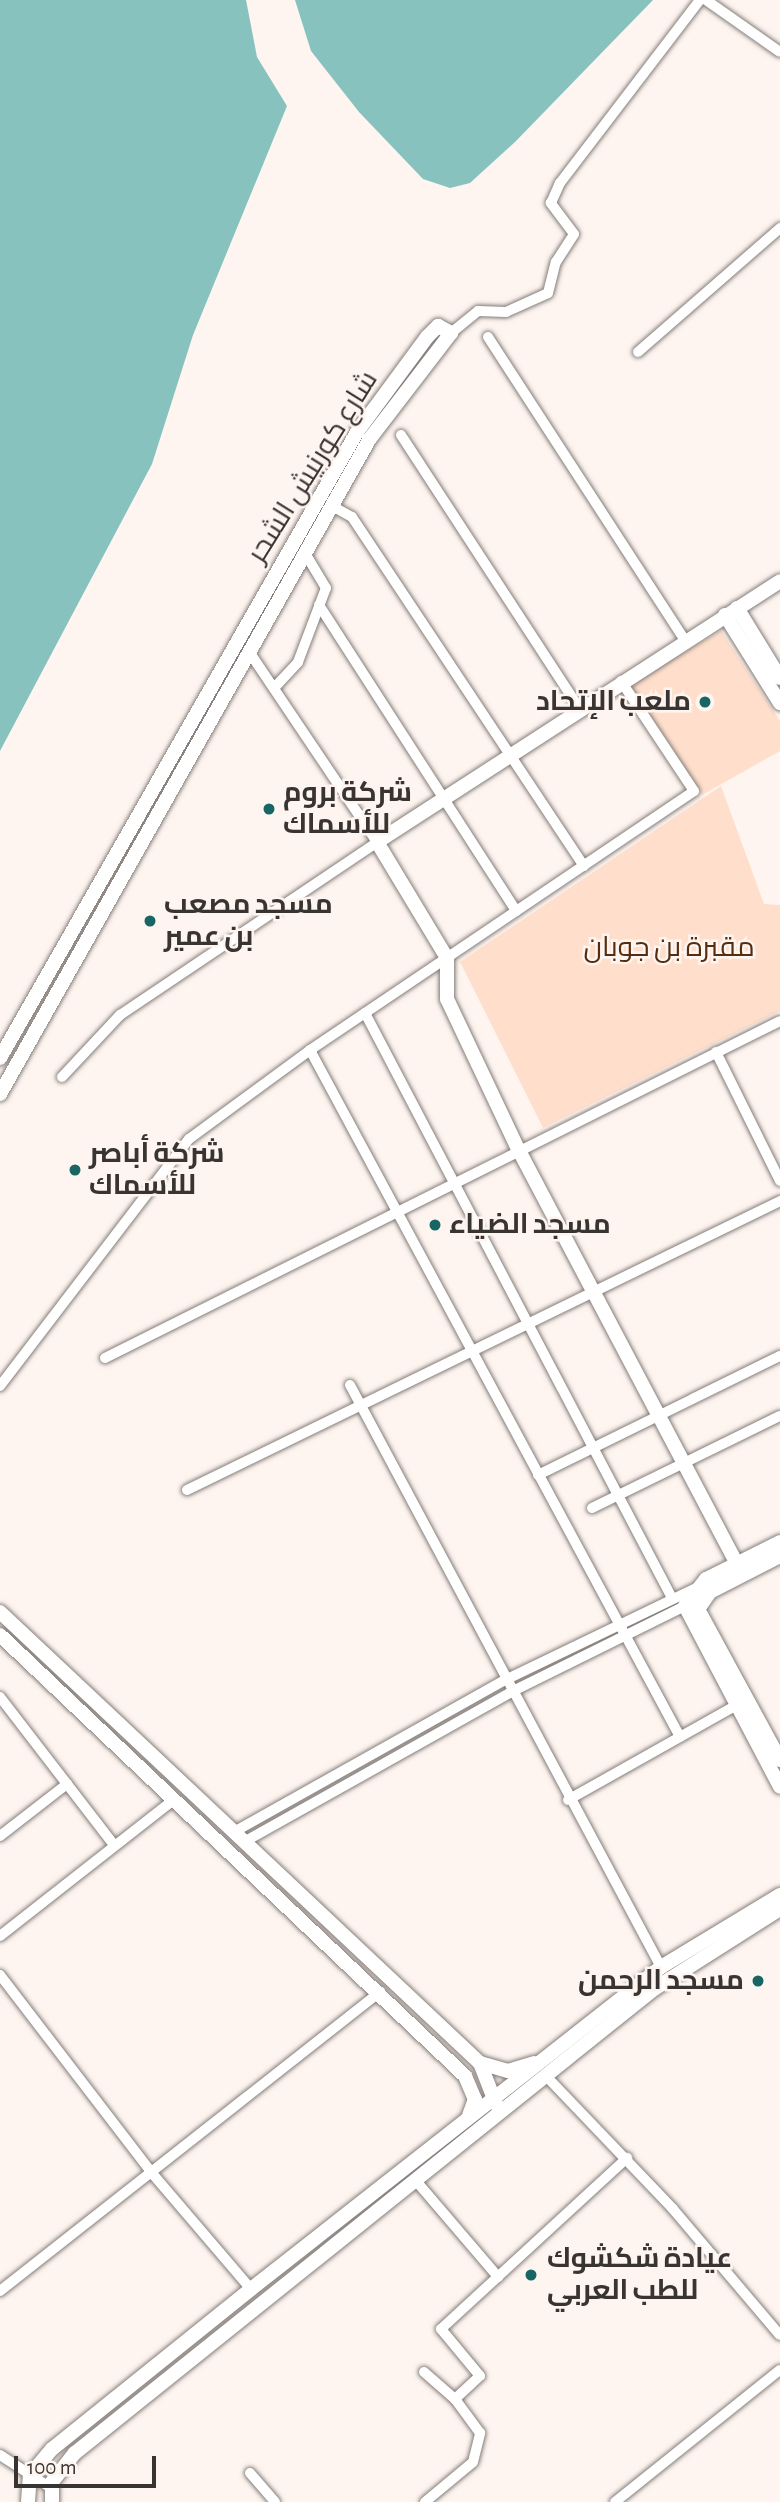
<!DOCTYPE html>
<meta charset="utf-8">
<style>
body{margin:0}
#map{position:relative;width:780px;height:2502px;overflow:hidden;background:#fef5f0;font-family:"Alegreya Sans",Cairo,sans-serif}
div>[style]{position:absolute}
.green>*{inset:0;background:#ffdfcc}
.water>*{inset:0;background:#87c2bf}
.roads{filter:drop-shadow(0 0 2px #847d79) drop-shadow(0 0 2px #847d79)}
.minor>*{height:10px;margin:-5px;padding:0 5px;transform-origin:5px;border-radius:5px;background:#fff}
.tertiary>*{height:14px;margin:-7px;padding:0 7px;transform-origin:7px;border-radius:7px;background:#fff}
.dots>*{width:19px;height:19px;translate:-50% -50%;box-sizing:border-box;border:4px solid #fef5f0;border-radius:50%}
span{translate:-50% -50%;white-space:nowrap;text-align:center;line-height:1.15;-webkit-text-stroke:5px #fef5f0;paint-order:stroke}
.street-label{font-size:28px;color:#383432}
.poi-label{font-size:28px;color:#383432;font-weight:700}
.right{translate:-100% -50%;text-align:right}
.left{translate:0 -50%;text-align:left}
.park-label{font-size:28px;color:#562d0f}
.scale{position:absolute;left:14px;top:2456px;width:142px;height:32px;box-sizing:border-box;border:4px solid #383432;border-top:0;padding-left:9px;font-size:21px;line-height:24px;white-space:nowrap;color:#383432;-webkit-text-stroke:5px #fef5f0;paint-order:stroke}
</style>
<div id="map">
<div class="green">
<div style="clip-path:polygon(721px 631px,780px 721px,780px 751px,702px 795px,630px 684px)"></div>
<div style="clip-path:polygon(721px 786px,764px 904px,780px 905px,780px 1011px,543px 1128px,460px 962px)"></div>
</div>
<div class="water">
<div style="clip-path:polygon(0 0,246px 0,257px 57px,287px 106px,193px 335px,152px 464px,0 751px)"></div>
<div style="clip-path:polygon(295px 0,653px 0,515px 142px,470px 183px,450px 188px,423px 179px,359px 112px,311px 51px)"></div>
</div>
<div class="roads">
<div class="minor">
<div style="left:706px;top:0;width:90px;rotate:35.1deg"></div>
<div style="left:451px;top:333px;width:35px;rotate:-39deg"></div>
<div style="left:478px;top:311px;width:28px;rotate:2deg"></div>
<div style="left:506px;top:312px;width:46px;rotate:-24.3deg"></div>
<div style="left:548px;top:293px;width:32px;rotate:-76deg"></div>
<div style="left:556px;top:262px;width:33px;rotate:-57deg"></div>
<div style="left:574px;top:234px;width:39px;rotate:-127deg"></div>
<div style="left:551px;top:203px;width:22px;rotate:-66deg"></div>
<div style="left:560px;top:183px;width:230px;rotate:-52.6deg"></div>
<div style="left:488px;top:337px;width:360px;rotate:57deg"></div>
<div style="left:638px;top:352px;width:189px;rotate:-41.1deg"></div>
<div style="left:401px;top:435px;width:326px;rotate:56.9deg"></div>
<div style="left:332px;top:506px;width:23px;rotate:29deg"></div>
<div style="left:352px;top:517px;width:419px;rotate:56.4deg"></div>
<div style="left:319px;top:605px;width:364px;rotate:57.2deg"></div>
<div style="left:275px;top:687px;width:34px;rotate:-47deg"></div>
<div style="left:298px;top:662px;width:79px;rotate:-69.3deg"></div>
<div style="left:326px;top:588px;width:41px;rotate:-121deg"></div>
<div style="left:365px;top:1013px;width:661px;rotate:62.31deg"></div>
<div style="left:310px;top:1050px;width:780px;rotate:61.69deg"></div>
<div style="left:716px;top:1052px;width:144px;rotate:63.6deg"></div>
<div style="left:62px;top:1077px;width:85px;rotate:-46.9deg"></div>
<div style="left:120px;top:1015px;width:310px;rotate:-33.9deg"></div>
<div style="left:377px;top:842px;width:228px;rotate:-123.9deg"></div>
<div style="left:105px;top:1358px;width:754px;rotate:-26.53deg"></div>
<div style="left:350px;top:1385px;width:660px;rotate:61.88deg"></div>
<div style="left:0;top:1386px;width:311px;rotate:-52.6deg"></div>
<div style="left:189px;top:1139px;width:150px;rotate:-36.3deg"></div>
<div style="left:310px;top:1050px;width:463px;rotate:-34deg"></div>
<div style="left:694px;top:791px;width:132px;rotate:-123.6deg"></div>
<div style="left:538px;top:1475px;width:270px;rotate:-26.2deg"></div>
<div style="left:187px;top:1490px;width:660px;rotate:-25.98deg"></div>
<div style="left:592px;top:1508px;width:209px;rotate:-26.1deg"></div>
<div style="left:0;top:1697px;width:187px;rotate:52.4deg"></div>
<div style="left:568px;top:1800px;width:192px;rotate:-29.4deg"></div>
<div style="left:234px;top:1832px;width:311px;rotate:-29.3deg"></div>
<div style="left:505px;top:1680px;width:210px;rotate:-25.7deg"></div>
<div style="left:0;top:1836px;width:85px;rotate:-37.8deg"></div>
<div style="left:244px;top:1842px;width:306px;rotate:-29.3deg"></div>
<div style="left:511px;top:1692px;width:194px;rotate:-26.3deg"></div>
<div style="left:0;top:1936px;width:222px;rotate:-38.1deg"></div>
<div style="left:0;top:1975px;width:248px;rotate:52.5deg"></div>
<div style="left:151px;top:2172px;width:154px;rotate:49.5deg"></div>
<div style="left:547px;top:2077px;width:182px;rotate:46.3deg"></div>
<div style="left:673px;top:2209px;width:165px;rotate:49.7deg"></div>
<div style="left:417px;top:2182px;width:125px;rotate:49.5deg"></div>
<div style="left:0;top:2291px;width:484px;rotate:-38.2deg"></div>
<div style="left:424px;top:2372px;width:41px;rotate:41.1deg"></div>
<div style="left:0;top:2455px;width:61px;rotate:32.9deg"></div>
<div style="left:250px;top:2473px;width:38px;rotate:49deg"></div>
<div style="left:425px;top:2502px;width:62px;rotate:-39.8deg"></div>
<div style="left:473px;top:2462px;width:30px;rotate:-76deg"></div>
<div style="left:480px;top:2433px;width:42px;rotate:-126.3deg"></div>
<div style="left:455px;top:2399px;width:34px;rotate:-43deg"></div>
<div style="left:480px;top:2376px;width:61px;rotate:-129.7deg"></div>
<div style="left:441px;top:2329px;width:253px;rotate:-42.6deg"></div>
<div style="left:615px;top:2502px;width:211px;rotate:-38.7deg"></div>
</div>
<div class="tertiary">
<div style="left:737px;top:608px;width:82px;rotate:58.4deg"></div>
<div style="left:725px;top:615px;width:104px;rotate:58deg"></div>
<div style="left:0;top:1058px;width:721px;rotate:-60.3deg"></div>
<div style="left:357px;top:432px;width:118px;rotate:-53.6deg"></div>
<div style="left:427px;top:337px;width:16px;rotate:-45deg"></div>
<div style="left:438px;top:326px;width:15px;rotate:28deg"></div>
<div style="left:451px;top:333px;width:135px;rotate:127.5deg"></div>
<div style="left:369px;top:440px;width:751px;rotate:119.43deg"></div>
<div style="left:780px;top:1542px;width:83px;rotate:153.4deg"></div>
<div style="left:706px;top:1579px;width:34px;rotate:128deg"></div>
<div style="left:685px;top:1606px;width:204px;rotate:62.3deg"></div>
<div style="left:780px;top:1556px;width:79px;rotate:152.8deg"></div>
<div style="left:710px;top:1592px;width:21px;rotate:125deg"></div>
<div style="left:698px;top:1609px;width:172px;rotate:61.5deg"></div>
<div style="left:737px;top:1564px;width:469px;rotate:-117.8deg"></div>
<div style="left:518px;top:1149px;width:166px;rotate:-115.3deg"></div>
<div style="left:447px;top:999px;width:41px;rotate:-90deg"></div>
<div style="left:447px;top:958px;width:135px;rotate:-121.1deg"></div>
<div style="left:377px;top:842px;width:480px;rotate:-32.9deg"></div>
<div style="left:0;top:1612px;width:659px;rotate:43.22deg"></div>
<div style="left:480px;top:2063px;width:29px;rotate:16deg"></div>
<div style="left:508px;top:2071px;width:27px;rotate:-17deg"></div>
<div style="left:0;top:1635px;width:641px;rotate:43.48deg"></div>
<div style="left:465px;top:2076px;width:25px;rotate:67deg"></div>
<div style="left:475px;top:2099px;width:20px;rotate:110deg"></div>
<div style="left:480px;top:2063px;width:44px;rotate:68.7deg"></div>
<div style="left:28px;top:2502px;width:27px;rotate:-86deg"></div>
<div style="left:30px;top:2475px;width:34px;rotate:-50deg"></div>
<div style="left:52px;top:2449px;width:255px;rotate:-38.8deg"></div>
<div style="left:251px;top:2289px;width:521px;rotate:-38.14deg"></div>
<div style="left:661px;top:1967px;width:139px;rotate:-31.2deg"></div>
<div style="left:52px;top:2502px;width:20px;rotate:-90deg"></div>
<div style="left:52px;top:2482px;width:37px;rotate:-52deg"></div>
<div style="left:75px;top:2453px;width:742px;rotate:-38.71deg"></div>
<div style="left:654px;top:1989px;width:149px;rotate:-32.4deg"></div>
</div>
</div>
<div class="dots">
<div style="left:705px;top:702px;background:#186663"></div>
<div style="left:269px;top:809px;background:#186663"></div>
<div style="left:150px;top:921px;background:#186663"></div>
<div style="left:75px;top:1170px;background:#186663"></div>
<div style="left:435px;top:1225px;background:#186663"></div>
<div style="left:758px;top:1981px;background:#186663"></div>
<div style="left:531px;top:2275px;background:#186663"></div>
</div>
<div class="street-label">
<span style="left:313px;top:467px;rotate:-58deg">شارع كورنيش الشحر</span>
</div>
<div class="poi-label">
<span class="right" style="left:691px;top:702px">ملعب الإتحاد</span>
<span class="left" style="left:283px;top:809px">شركة بروم<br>للأسماك</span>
<span class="left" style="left:164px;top:921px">مسجد مصعب<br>بن عمير</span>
<span class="left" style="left:89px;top:1170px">شركة أباصر<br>للأسماك</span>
<span class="left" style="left:449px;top:1225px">مسجد الضياء</span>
<span class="right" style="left:744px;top:1981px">مسجد الرحمن</span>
<span class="left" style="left:547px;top:2275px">عيادة شكشوك<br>للطب العربي</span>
</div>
<div class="park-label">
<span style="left:669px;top:948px">مقبرة بن جوبان</span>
</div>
<div class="scale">100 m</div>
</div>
